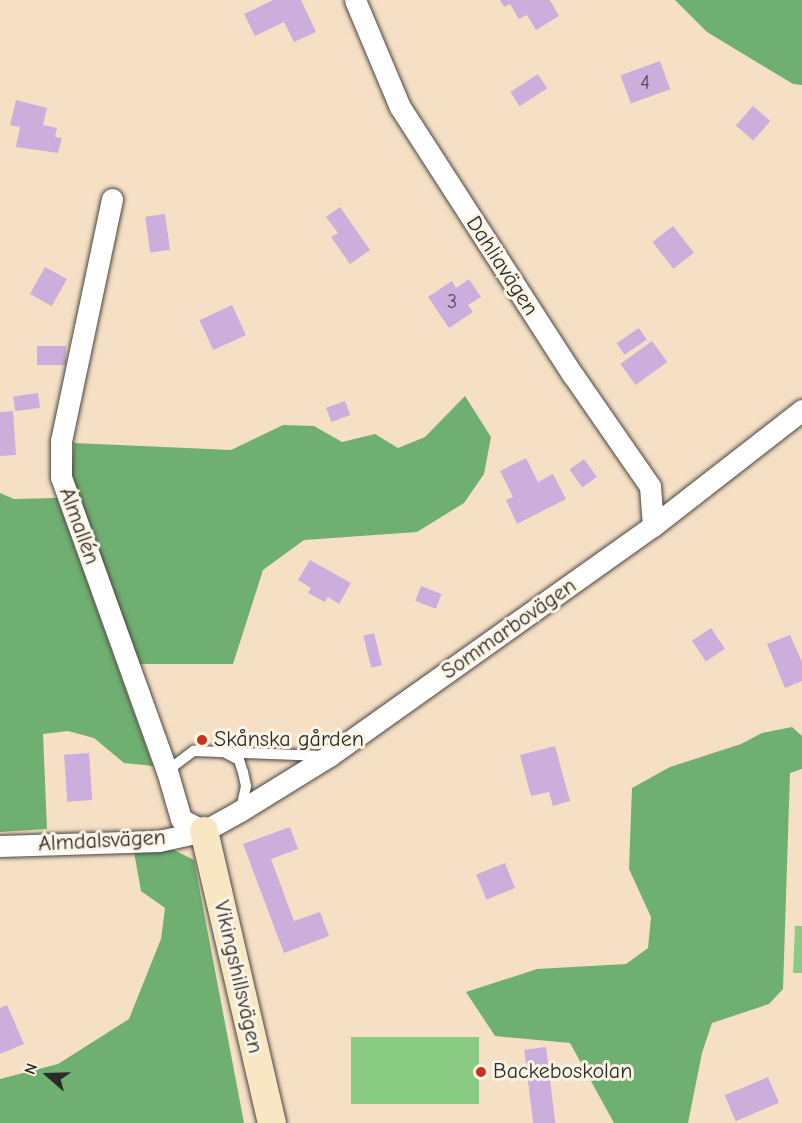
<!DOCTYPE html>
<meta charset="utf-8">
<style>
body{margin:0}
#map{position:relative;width:802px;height:1123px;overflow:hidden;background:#f6e0c5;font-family:"Comic Neue",sans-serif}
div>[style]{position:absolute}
.green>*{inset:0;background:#8acb83;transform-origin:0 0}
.forest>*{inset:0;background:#6faf71}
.building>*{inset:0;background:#ccaedd;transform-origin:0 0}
.roads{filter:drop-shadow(0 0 2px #494642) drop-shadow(0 0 2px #494642)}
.lane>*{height:10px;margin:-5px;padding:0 5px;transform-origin:5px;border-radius:5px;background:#fff}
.street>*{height:21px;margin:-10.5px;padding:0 10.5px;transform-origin:10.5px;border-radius:10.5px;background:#fff}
.secondary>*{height:28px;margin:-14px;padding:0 14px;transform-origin:14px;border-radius:14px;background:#f9e7c3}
.dots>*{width:16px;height:16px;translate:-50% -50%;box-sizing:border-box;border:3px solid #fcf5e5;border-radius:50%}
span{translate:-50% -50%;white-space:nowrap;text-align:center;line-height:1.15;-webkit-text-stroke:6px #fcf5e5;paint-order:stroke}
.number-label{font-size:20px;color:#534c58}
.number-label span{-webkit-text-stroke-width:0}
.street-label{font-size:22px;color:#2b2b2b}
.poi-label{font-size:22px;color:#2b2b2b}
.left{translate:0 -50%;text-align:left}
.north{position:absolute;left:18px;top:1045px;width:60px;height:60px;-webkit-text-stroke:4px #fcf5e5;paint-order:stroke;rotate:290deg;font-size:16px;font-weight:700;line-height:24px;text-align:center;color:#2b2b2b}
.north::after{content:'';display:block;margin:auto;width:21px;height:27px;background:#2b2b2b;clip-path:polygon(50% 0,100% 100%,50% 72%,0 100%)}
</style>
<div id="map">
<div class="green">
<div style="clip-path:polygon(795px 926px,802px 926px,802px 973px,793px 973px)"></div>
<div style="left:479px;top:1037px;width:67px;height:128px;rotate:90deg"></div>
</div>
<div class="forest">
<div style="clip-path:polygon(675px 0,802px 0,802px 85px,793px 84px,707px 32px)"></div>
<div style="clip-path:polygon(465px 396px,491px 437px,484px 474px,464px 503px,417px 532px,304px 540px,263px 570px,233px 664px,140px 664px,71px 477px,74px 443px,231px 450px,283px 425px,314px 426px,342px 442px,375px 434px,398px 448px,425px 437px)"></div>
<div style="clip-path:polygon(0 493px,14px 499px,57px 498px,153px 766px,124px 763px,94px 738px,68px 731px,43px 734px,47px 829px,0 832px)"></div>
<div style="clip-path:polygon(792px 727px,802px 736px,802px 769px,790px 773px,783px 989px,769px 1004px,712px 1023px,702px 1053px,688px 1123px,614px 1123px,570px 1043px,495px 1036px,466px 992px,537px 969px,626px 964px,648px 948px,651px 917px,629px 869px,632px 788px,670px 767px,741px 744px,762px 733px)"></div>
<div style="clip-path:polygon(172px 849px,194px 860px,244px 1123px,0 1123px,0 1079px,58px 1064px,129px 1019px,161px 939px,165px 908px,141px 891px,134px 852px)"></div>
</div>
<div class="building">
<div style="clip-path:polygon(273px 0,301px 0,316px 32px,294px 42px,284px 22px,255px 36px,244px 14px)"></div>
<div style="clip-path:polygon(500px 0,550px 0,559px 16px,536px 30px,527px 15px,519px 19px,510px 4px,504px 7px)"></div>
<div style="left:660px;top:61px;width:30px;height:42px;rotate:70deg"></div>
<div style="left:538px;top:74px;width:17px;height:33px;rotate:57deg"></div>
<div style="clip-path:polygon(16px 100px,47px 108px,43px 125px,57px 128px,55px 137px,62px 138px,58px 153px,16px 147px,20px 127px,10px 125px)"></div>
<div style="left:753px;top:106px;width:23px;height:26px;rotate:41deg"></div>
<div style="clip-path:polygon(340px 207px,370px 250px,350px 264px,331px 237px,338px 233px,326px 217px)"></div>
<div style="left:165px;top:214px;width:36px;height:20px;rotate:82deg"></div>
<div style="left:673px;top:226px;width:34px;height:26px;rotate:52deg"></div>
<div style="left:45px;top:267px;width:25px;height:31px;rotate:29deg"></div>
<div style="clip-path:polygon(469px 279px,481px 297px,468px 305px,473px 312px,449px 328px,428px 297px,452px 281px,456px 288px)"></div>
<div style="left:232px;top:305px;width:33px;height:36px;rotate:65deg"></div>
<div style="left:639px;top:328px;width:14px;height:27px;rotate:56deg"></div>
<div style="left:652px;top:341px;width:26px;height:39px;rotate:54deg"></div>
<div style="left:37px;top:346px;width:29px;height:19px"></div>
<div style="left:38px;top:393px;width:15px;height:25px;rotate:82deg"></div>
<div style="left:345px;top:401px;width:15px;height:20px;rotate:70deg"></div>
<div style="clip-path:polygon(13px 411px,16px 455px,0 456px,0 412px)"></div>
<div style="clip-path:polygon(526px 458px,538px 482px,553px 474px,566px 499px,517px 524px,506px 500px,513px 497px,500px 471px)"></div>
<div style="left:584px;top:459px;width:22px;height:18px;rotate:54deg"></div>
<div style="clip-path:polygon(310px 560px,351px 583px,339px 604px,328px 597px,325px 602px,308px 593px,311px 588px,298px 580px)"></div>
<div style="left:421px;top:586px;width:22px;height:16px;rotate:21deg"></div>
<div style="left:711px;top:628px;width:25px;height:23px;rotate:56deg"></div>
<div style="left:374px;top:633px;width:33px;height:11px;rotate:76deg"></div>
<div style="clip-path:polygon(790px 635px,802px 662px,802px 681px,785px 688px,767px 644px)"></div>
<div style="clip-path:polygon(555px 746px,570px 801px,553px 806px,549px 792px,531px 796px,520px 755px)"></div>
<div style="left:89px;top:753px;width:47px;height:25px;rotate:86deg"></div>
<div style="clip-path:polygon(290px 827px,298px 849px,271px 859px,294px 921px,320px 912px,329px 936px,284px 953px,243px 844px)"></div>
<div style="left:505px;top:863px;width:27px;height:31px;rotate:68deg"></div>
<div style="clip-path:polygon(7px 1005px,24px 1044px,0 1054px,0 1008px)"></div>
<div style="left:546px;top:1047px;width:77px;height:22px;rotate:83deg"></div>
<div style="left:768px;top:1077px;width:28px;height:47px;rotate:67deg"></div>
</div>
<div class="roads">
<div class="lane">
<div style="left:226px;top:753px;width:15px;rotate:28deg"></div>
<div style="left:239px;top:760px;width:13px;rotate:72deg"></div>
<div style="left:243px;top:772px;width:14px;rotate:78deg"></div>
<div style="left:246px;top:786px;width:24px;rotate:102deg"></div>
<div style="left:167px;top:771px;width:34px;rotate:-37deg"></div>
<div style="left:194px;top:751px;width:129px;rotate:2.2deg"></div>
</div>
<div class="street">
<div style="left:355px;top:0;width:116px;rotate:67.2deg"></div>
<div style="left:400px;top:107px;width:319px;rotate:57.2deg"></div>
<div style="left:573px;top:375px;width:135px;rotate:55.3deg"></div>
<div style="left:650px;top:486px;width:40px;rotate:85.7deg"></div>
<div style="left:112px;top:199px;width:246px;rotate:101.9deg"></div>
<div style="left:61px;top:440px;width:37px;rotate:90deg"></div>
<div style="left:61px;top:477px;width:313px;rotate:70.2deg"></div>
<div style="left:167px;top:771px;width:50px;rotate:73.7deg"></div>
<div style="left:181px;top:819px;width:26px;rotate:28deg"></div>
<div style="left:0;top:846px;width:159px;rotate:-1.8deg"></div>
<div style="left:159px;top:841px;width:46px;rotate:-12.5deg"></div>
<div style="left:204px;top:831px;width:41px;rotate:-29.1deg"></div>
<div style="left:240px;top:811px;width:105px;rotate:-31.7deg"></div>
<div style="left:329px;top:756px;width:397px;rotate:-35.4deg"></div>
<div style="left:653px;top:526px;width:189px;rotate:-37.9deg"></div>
</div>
<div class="secondary">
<div style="left:204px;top:831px;width:300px;rotate:76.9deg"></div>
</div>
</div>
<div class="dots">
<div style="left:202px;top:740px;background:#c8321e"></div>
<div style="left:481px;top:1072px;background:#c8321e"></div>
</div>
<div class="number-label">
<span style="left:645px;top:82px">4</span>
<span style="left:452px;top:301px">3</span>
</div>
<div class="street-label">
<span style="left:502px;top:266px;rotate:57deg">Dahliavägen</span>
<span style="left:79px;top:526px;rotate:70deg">Almallén</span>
<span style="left:509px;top:629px;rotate:-35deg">Sommarbovägen</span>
<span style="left:102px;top:841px;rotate:-3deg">Almdalsvägen</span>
<span style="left:238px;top:977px;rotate:77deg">Vikingshillsvägen</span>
</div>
<div class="poi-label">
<span class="left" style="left:214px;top:740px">Skånska gården</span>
<span class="left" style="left:493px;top:1072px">Backeboskolan</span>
</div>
<div class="north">N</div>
</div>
